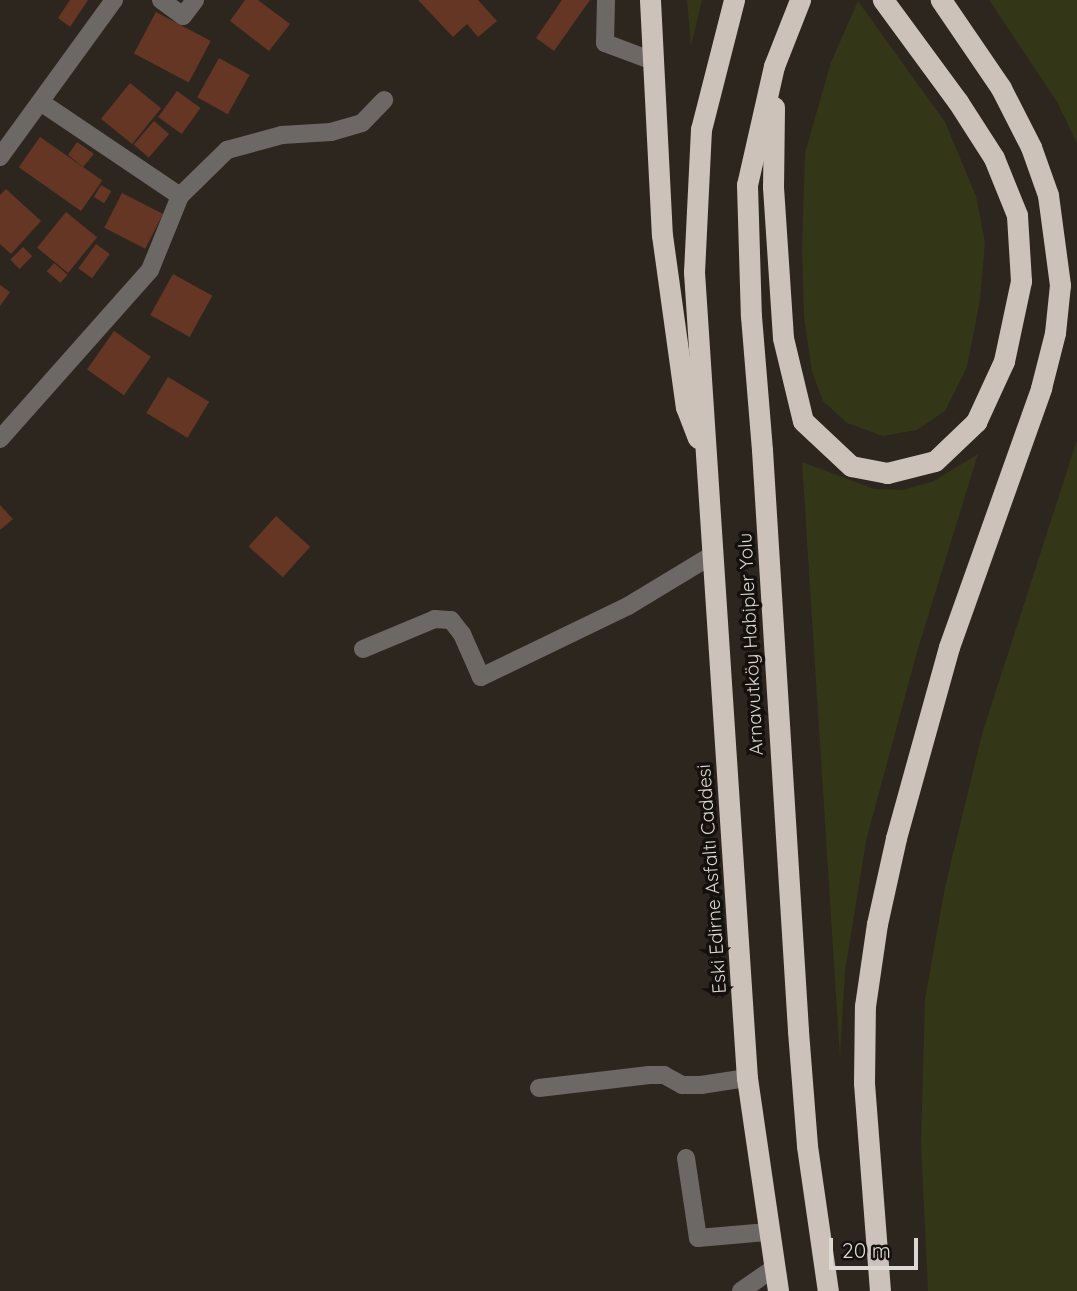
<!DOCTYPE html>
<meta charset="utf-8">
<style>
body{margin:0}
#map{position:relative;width:1077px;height:1291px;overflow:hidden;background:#2d261f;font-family:Quicksand,sans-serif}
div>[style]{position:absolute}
.green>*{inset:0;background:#333617}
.building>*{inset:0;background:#653624;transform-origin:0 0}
.minor>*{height:18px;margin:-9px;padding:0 9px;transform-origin:9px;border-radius:9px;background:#6c6865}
.highway>*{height:21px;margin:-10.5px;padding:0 10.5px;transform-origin:10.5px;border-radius:10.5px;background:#ccc2ba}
span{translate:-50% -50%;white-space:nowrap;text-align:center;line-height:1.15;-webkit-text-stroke:7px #13100d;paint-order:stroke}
.street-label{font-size:19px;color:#dcd8d3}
.scale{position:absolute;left:829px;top:1238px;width:89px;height:32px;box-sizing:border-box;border:4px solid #dcd8d3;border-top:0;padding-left:9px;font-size:21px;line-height:24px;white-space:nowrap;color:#dcd8d3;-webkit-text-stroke:5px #13100d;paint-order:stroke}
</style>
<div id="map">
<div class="green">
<div style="clip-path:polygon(687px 0,702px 0,691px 46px)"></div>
<div style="clip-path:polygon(989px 0,1077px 0,1077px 143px,1057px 102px)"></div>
<div style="clip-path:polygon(858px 1px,945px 122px,976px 196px,985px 242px,980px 300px,967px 367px,945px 411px,917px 430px,883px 436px,847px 423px,823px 401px,812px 372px,804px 317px,802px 248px,805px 153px,831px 62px)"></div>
<div style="clip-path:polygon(1077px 440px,1077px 1291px,928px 1291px,921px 1143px,925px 999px,945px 887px,982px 734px)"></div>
<div style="clip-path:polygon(978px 454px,917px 652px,866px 841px,845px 971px,840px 1058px,802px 462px,874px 489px,903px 490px,934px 481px)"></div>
</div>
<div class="building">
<div style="clip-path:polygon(70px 0,88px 0,70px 27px,58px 18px)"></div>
<div style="clip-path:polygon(245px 0,258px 0,290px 24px,269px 51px,230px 21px)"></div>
<div style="clip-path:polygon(418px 0,478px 0,497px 21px,478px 37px,467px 24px,453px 37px)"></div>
<div style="clip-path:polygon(562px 0,590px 0,554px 51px,536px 38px)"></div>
<div style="left:156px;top:12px;width:62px;height:47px;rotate:28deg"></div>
<div style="left:219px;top:58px;width:35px;height:45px;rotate:29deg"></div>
<div style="left:130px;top:83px;width:40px;height:46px;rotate:39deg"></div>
<div style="left:177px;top:91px;width:29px;height:32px;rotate:36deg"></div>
<div style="left:154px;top:121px;width:20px;height:31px;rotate:41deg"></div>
<div style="left:40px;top:137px;width:76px;height:37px;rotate:35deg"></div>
<div style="clip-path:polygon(77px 142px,94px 154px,83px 167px,68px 155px)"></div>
<div style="left:101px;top:185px;width:12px;height:14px;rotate:31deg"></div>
<div style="clip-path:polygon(6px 189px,41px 221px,11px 254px,0 244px,0 195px)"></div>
<div style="left:122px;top:193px;width:46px;height:39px;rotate:27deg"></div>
<div style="left:66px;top:212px;width:40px;height:46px;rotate:39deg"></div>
<div style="left:96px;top:244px;width:17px;height:30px;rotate:36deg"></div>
<div style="left:23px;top:247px;width:13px;height:18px;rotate:45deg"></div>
<div style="left:54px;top:263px;width:18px;height:11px;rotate:41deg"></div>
<div style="left:173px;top:274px;width:45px;height:47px;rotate:29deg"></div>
<div style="clip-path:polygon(0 285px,10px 292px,0 306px)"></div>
<div style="left:114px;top:331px;width:45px;height:47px;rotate:35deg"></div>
<div style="left:168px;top:377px;width:48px;height:42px;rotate:31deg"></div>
<div style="clip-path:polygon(0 505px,13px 519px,0 530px)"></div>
<div style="left:276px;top:516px;width:46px;height:41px;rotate:42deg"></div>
</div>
<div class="minor">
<div style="left:161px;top:0;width:27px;rotate:36deg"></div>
<div style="left:183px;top:16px;width:20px;rotate:-53deg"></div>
<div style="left:606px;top:0;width:43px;rotate:91.3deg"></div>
<div style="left:605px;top:43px;width:51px;rotate:20.6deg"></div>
<div style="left:0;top:157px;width:194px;rotate:-54deg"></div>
<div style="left:180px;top:196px;width:66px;rotate:-44.4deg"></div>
<div style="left:227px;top:150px;width:57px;rotate:-15.3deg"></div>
<div style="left:282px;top:135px;width:49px;rotate:-3.5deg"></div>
<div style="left:331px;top:132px;width:32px;rotate:-16deg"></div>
<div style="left:362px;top:123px;width:32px;rotate:-46deg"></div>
<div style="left:0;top:439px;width:226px;rotate:-48.4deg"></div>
<div style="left:150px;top:270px;width:80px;rotate:-67.9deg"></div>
<div style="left:180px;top:196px;width:166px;rotate:-146deg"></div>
<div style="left:363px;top:649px;width:78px;rotate:-22.6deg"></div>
<div style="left:435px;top:619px;width:16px;rotate:4deg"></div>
<div style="left:451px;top:620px;width:18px;rotate:52deg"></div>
<div style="left:462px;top:634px;width:47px;rotate:66.2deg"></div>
<div style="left:481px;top:677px;width:163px;rotate:-25.8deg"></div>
<div style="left:628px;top:606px;width:100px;rotate:-31.2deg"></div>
<div style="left:539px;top:1088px;width:111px;rotate:-6.7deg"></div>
<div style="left:649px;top:1075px;width:15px"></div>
<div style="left:664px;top:1075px;width:21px;rotate:29deg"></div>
<div style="left:682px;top:1085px;width:19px"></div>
<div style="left:701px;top:1085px;width:47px;rotate:-8.7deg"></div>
<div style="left:686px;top:1158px;width:81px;rotate:81.5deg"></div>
<div style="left:698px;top:1238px;width:70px;rotate:-4.9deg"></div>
<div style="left:741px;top:1291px;width:40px;rotate:-34.9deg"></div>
</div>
<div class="highway">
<div style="left:650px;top:0;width:235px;rotate:87.1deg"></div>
<div style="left:662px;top:235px;width:174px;rotate:82.1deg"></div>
<div style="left:686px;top:407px;width:33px;rotate:69deg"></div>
<div style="left:734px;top:0;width:133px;rotate:104.3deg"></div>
<div style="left:701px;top:129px;width:143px;rotate:92.8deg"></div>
<div style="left:694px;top:272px;width:808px;rotate:86.24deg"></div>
<div style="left:747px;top:1078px;width:215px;rotate:81.7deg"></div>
<div style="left:800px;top:0;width:71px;rotate:111.5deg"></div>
<div style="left:774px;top:66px;width:122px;rotate:102.8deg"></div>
<div style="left:747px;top:185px;width:131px;rotate:88.3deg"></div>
<div style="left:751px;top:316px;width:134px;rotate:85.3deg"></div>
<div style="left:762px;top:450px;width:582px;rotate:86.45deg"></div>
<div style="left:798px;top:1031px;width:115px;rotate:85.5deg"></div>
<div style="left:807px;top:1146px;width:147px;rotate:81.8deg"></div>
<div style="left:774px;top:107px;width:80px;rotate:90.7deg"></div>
<div style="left:773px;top:187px;width:151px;rotate:86.2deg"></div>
<div style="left:783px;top:338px;width:85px;rotate:76.5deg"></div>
<div style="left:803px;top:421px;width:66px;rotate:43.2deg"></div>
<div style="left:851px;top:466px;width:37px;rotate:11deg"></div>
<div style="left:887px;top:473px;width:49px;rotate:-14deg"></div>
<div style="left:935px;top:461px;width:57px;rotate:-43.6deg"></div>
<div style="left:976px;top:422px;width:67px;rotate:-65.3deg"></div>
<div style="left:1004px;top:361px;width:82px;rotate:-78deg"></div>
<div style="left:1021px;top:281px;width:66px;rotate:-93.5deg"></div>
<div style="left:1017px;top:215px;width:61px;rotate:-112deg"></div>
<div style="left:994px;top:158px;width:67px;rotate:-122.7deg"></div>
<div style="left:958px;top:102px;width:127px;rotate:-126.3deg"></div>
<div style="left:880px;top:1291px;width:209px;rotate:-94.4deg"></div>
<div style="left:864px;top:1083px;width:77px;rotate:-89.3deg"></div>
<div style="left:865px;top:1006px;width:83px;rotate:-81.7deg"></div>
<div style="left:877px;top:924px;width:88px;rotate:-77.5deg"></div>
<div style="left:896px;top:838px;width:198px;rotate:-74.5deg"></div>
<div style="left:949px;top:647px;width:275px;rotate:-70.4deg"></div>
<div style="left:1041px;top:388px;width:57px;rotate:-75.7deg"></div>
<div style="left:1055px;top:333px;width:48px;rotate:-84.1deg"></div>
<div style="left:1060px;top:285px;width:91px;rotate:-97.6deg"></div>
<div style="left:1048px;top:195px;width:51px;rotate:-109.5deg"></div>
<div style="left:1031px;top:147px;width:66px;rotate:-117deg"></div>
<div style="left:1001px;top:88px;width:107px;rotate:-124.3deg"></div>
</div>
<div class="street-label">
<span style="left:751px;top:644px;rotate:-93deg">Arnavutköy Habipler Yolu</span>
<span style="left:712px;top:879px;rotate:-94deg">Eski Edirne Asfaltı Caddesi</span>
</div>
<div class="scale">20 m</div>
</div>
